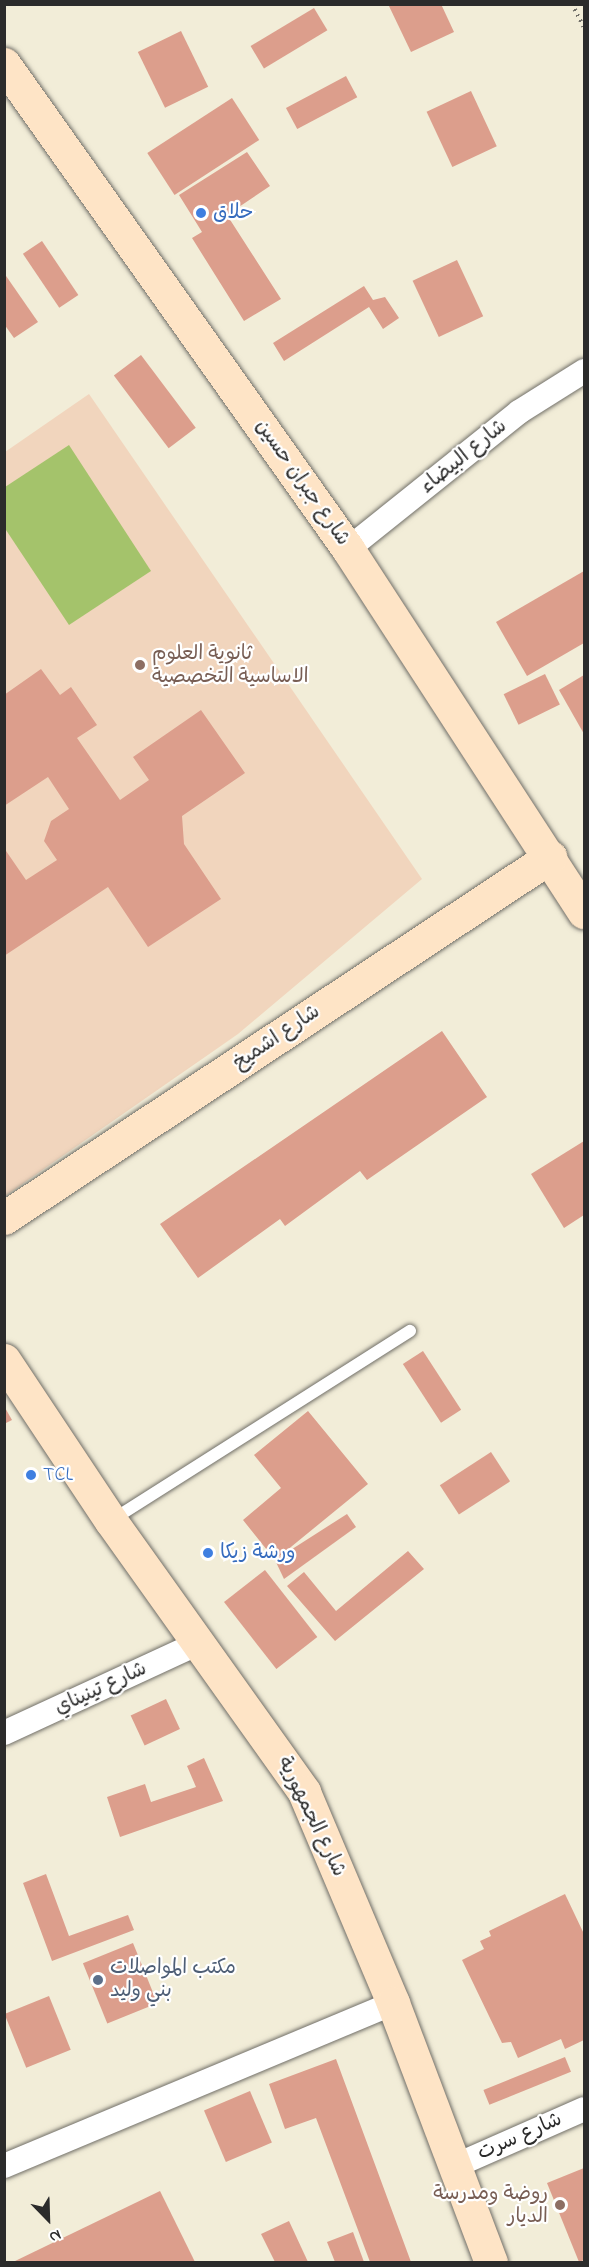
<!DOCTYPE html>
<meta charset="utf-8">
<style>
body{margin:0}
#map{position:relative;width:589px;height:2267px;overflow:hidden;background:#f2edd8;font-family:"Indie Flower","Playpen Sans Arabic",sans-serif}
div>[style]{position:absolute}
.built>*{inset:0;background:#f1d5bd}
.green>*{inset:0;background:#a4c36b}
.building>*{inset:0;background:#dc9e8c;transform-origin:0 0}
.path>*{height:4px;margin-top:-2px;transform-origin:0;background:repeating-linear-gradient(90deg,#716f68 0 1.5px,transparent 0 6px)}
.roads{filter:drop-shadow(0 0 2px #716f68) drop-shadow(0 0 2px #716f68)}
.lane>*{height:12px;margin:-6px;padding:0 6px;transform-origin:6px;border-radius:6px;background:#fff}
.street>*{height:24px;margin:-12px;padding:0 12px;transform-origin:12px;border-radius:12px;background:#fff}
.secondary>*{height:33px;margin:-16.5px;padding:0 16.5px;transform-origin:16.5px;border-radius:16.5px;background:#fee4c6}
.dots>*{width:16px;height:16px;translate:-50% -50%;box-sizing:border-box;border:3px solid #fff;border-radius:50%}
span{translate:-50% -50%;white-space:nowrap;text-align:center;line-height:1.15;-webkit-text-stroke:4.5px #fff;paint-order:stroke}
.shop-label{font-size:20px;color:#366cbe}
.left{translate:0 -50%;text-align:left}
.street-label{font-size:20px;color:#2b2b2b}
.education-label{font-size:20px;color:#785e54}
.right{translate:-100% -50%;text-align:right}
.service-label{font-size:20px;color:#4e5e75}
.frame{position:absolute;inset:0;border:6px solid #2b2b2b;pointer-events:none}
.north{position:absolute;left:18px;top:2189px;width:60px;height:60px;-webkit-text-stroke:4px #fff;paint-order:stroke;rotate:157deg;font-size:16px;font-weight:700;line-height:24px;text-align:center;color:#2b2b2b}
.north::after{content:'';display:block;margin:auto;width:21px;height:27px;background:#2b2b2b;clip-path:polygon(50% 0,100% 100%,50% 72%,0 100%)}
</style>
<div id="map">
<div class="built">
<div style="clip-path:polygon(89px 394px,422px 879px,238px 1034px,5px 1196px,5px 452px)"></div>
</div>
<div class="green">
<div style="clip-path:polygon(69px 445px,151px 571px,69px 625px,4px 527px,5px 487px)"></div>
</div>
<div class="building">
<div style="clip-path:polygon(388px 4px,441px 4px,454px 32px,411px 52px)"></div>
<div style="left:314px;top:8px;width:26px;height:74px;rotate:59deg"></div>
<div style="left:181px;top:31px;width:62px;height:48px;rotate:64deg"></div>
<div style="left:346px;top:76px;width:24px;height:68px;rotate:62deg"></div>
<div style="left:471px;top:91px;width:61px;height:49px;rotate:65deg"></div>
<div style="left:232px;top:98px;width:50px;height:101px;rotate:57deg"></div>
<div style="clip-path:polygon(247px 152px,270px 186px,227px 215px,281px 299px,244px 321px,192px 238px,202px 232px,179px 195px)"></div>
<div style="left:42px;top:241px;width:65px;height:23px;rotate:56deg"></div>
<div style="left:457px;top:260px;width:62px;height:49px;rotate:65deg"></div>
<div style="clip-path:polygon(4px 273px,38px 322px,14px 338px,4px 324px)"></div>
<div style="clip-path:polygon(364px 286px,373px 300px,385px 297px,399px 318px,383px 329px,369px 307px,284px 361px,273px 343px)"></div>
<div style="left:141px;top:355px;width:91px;height:34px;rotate:53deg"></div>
<div style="clip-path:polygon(584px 571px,584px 643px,527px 676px,496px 622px)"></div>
<div style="clip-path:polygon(41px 669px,60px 695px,71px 687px,97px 725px,77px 738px,120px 800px,149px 780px,133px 757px,201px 710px,245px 773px,182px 816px,184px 844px,221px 899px,148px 947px,108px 887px,4px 956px,4px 848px,26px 880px,57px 860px,44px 841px,51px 821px,69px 809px,48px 777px,4px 806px,4px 695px)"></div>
<div style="left:545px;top:674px;width:34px;height:46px;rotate:64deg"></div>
<div style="clip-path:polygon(584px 675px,584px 734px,559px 690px)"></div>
<div style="clip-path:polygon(442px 1031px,487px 1097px,367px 1180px,360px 1171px,285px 1226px,280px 1219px,198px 1278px,160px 1224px)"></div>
<div style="clip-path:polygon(584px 1141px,584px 1215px,564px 1228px,531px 1174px)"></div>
<div style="left:423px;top:1351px;width:70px;height:24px;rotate:57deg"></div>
<div style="clip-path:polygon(4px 1406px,12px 1420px,4px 1424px)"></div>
<div style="clip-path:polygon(308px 1411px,368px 1484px,275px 1560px,243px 1520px,281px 1488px,254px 1455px)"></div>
<div style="left:491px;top:1452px;width:35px;height:61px;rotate:57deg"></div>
<div style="clip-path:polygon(347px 1514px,356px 1527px,284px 1579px,275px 1560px)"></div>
<div style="clip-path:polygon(408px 1551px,424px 1569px,335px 1641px,287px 1586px,304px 1572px,336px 1611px)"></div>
<div style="left:265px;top:1570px;width:85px;height:52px;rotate:52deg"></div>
<div style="left:166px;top:1699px;width:33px;height:39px;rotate:65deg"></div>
<div style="clip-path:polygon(204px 1758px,223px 1801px,120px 1837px,107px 1797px,145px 1784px,151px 1802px,196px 1787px,187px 1766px)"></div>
<div style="clip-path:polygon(46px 1874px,69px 1936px,128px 1915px,134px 1930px,52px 1961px,23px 1883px)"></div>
<div style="clip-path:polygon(565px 1894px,584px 1934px,584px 2040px,565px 2049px,561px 2039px,518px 2058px,511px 2042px,502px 2043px,462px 1960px,484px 1949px,480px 1941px,491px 1936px,489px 1931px)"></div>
<div style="left:133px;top:1943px;width:65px;height:54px;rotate:68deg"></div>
<div style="left:49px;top:1996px;width:58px;height:48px;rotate:68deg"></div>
<div style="left:565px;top:2057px;width:16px;height:88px;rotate:68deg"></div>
<div style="clip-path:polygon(336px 2059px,411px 2262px,370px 2262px,316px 2118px,285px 2129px,269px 2084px)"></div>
<div style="left:250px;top:2091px;width:56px;height:50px;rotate:67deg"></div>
<div style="clip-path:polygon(584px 2168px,584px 2260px,579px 2262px,547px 2183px)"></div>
<div style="clip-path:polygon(160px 2191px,195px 2262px,13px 2262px)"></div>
<div style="clip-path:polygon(289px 2221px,308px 2262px,275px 2262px,261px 2234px)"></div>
<div style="clip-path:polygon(353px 2232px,364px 2262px,335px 2262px,327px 2242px)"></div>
</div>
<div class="path">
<div style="left:572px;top:4px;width:27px;rotate:63deg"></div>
</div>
<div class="roads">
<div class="lane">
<div style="left:112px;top:1520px;width:353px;rotate:-32.4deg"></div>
</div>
<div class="street">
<div style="left:348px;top:549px;width:219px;rotate:-38.7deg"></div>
<div style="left:519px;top:412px;width:77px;rotate:-32.2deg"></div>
<div style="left:4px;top:1733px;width:213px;rotate:-24.8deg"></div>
<div style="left:4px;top:2166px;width:422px;rotate:-22.7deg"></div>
<div style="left:455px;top:2166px;width:141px;rotate:-23.8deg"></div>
</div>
<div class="secondary">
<div style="left:4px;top:64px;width:595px;rotate:54.65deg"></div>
<div style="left:348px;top:549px;width:433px;rotate:57deg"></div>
<div style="left:4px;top:1218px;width:655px;rotate:-33.47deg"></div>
<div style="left:4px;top:1360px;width:193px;rotate:56.4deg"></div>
<div style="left:111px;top:1521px;width:333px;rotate:54.5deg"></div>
<div style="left:304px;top:1792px;width:229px;rotate:67.1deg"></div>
<div style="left:393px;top:2003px;width:277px;rotate:69.3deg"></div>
</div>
</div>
<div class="dots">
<div style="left:201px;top:213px;background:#3f7fe0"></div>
<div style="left:140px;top:665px;background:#8d6e63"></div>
<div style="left:31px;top:1475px;background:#3f7fe0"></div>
<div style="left:208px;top:1553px;background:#3f7fe0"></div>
<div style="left:98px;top:1980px;background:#5c6f8a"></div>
<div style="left:560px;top:2205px;background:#8d6e63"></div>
</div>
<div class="shop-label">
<span class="left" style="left:213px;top:213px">حلاق</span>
<span class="left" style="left:43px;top:1475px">TCL</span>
<span class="left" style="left:220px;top:1553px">ورشة زيكا</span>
</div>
<div class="street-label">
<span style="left:464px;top:457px;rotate:-39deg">شارع البيضاء</span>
<span style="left:302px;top:483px;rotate:55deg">شارع جبران حسين</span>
<span style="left:277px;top:1038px;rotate:-34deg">شارع اشميخ</span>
<span style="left:101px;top:1689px;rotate:-25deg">شارع تينيناي</span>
<span style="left:311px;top:1817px;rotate:64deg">شارع الجمهورية</span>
<span style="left:520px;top:2137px;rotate:-24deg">شارع سرت</span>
</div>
<div class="education-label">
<span class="left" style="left:152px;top:666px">ثانوية العلوم<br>الاساسية التخصصية</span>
<span class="right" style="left:548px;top:2206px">روضة ومدرسة<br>الديار</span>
</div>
<div class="service-label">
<span class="left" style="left:110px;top:1980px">مكتب المواصلات<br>بني وليد</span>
</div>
<div class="frame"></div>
<div class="north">N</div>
</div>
